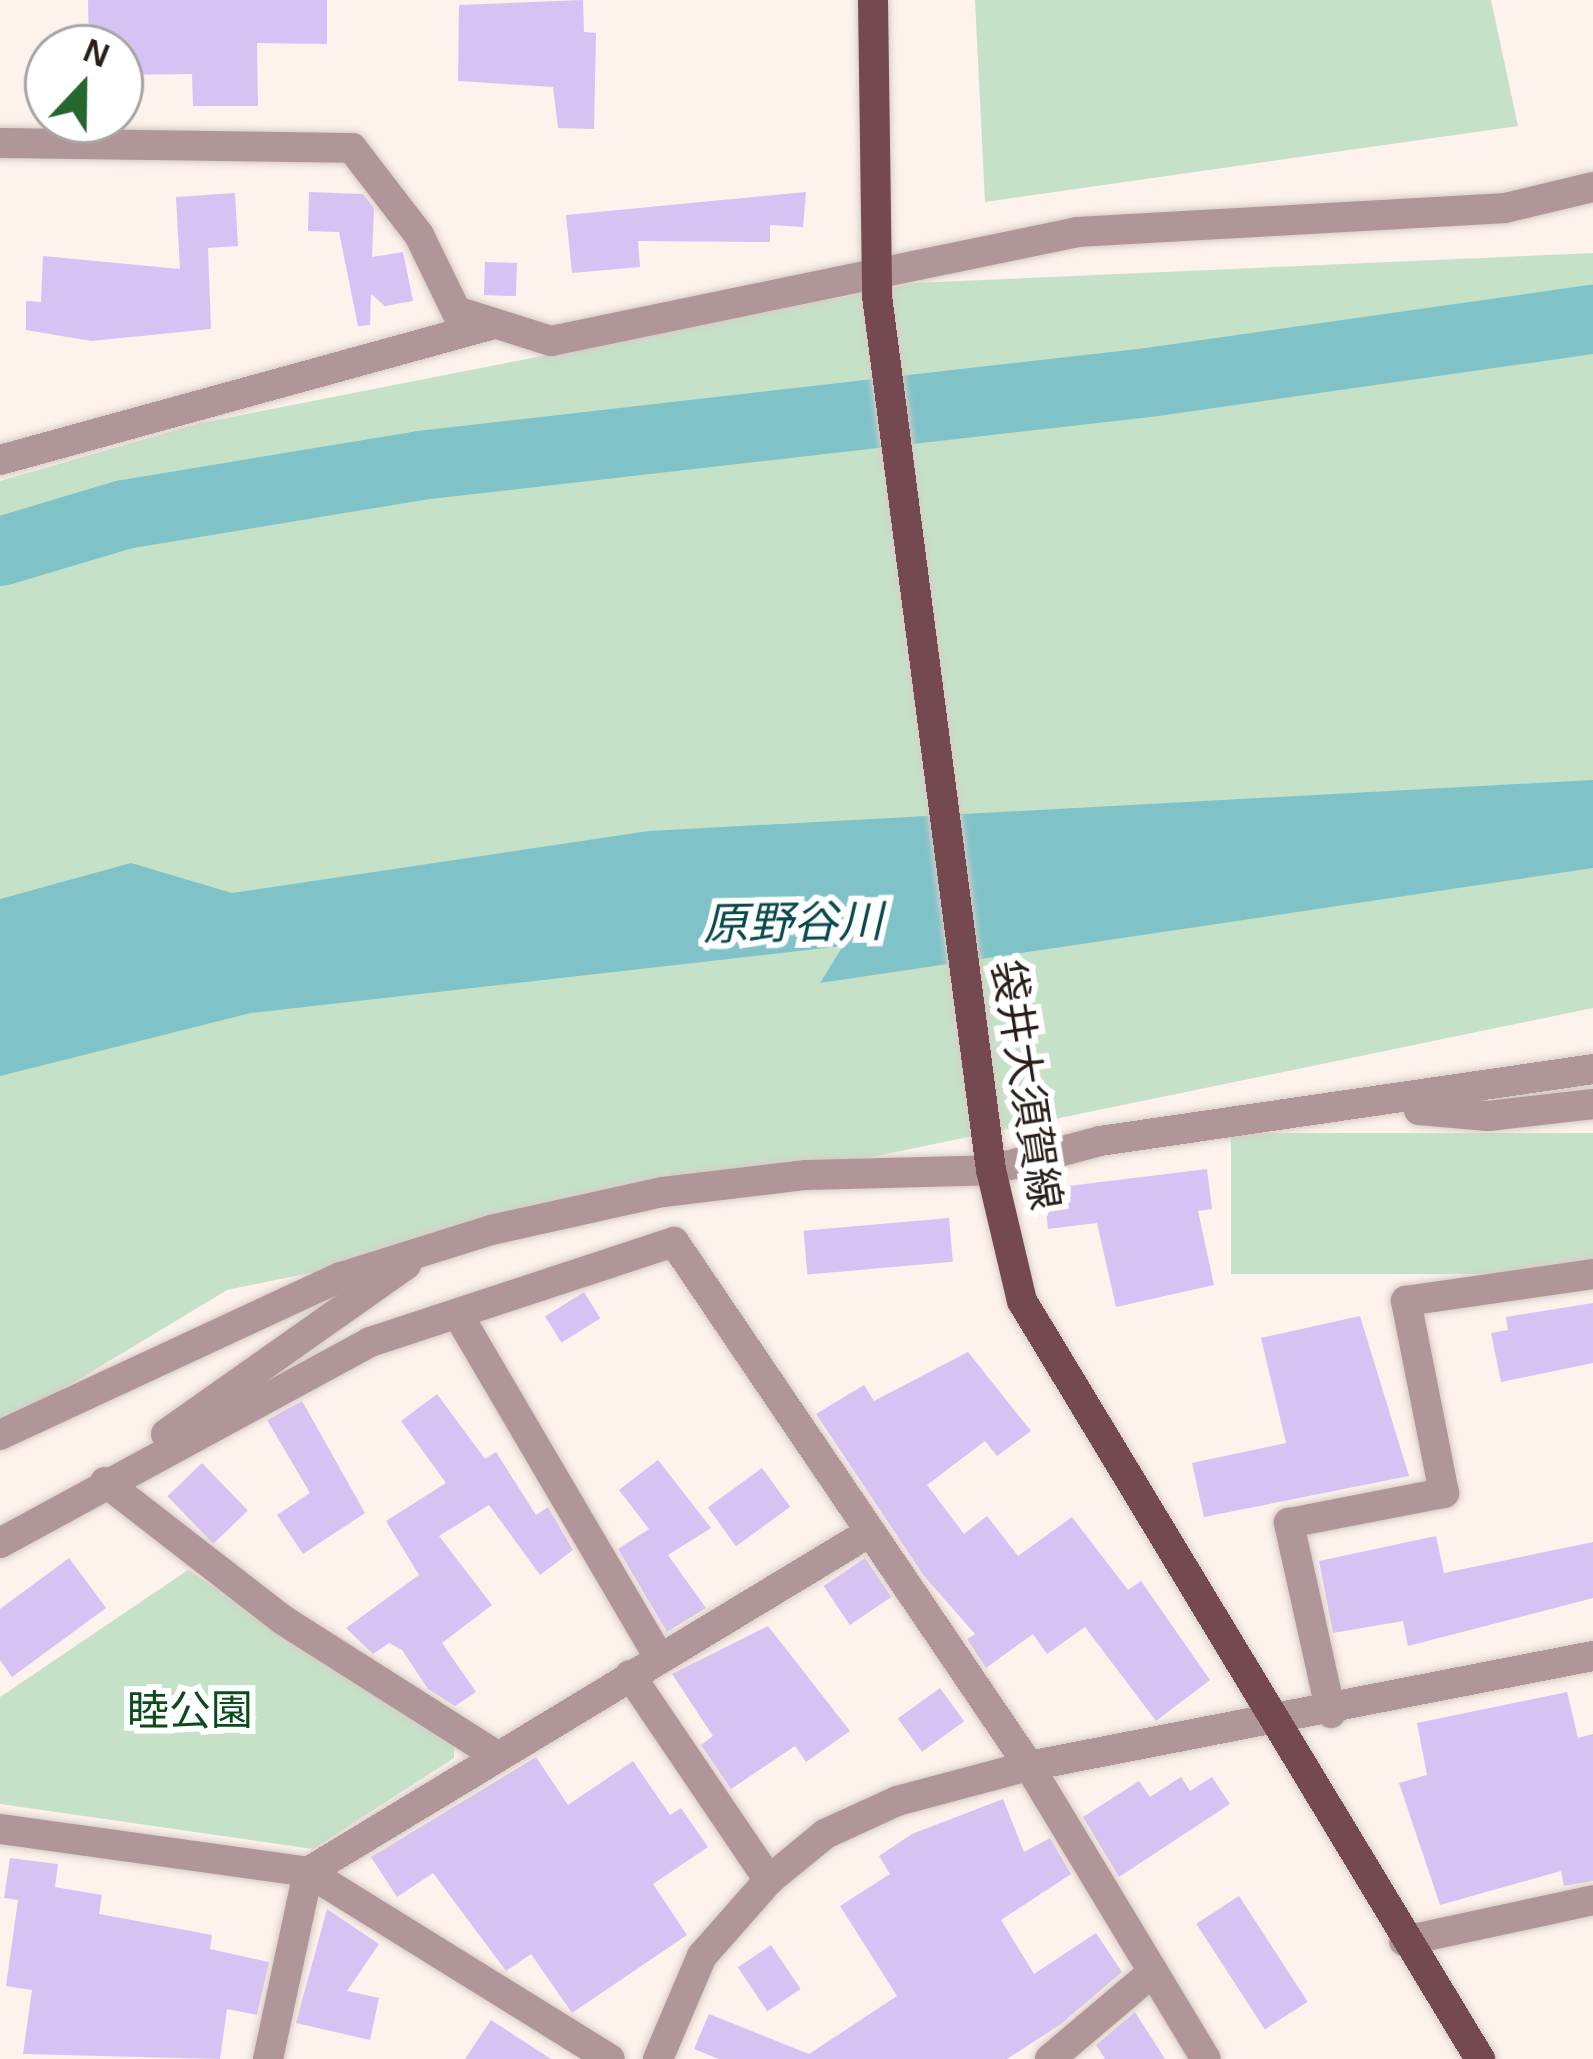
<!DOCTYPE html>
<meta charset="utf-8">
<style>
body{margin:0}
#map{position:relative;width:1593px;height:2059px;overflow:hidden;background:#fdf2ec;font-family:Arial,"Noto Sans JP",sans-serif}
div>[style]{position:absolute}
.green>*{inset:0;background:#c5e2c8;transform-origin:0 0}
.water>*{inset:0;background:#7fc3c9}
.river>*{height:69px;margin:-34.5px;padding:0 34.5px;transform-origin:34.5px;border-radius:34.5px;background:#7fc3c9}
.building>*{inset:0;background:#d6c3f3;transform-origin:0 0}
.roads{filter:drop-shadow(0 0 3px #d7ccc6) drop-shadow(0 0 3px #d7ccc6)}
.minor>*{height:30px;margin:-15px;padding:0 15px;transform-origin:15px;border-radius:15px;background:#b09699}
.tertiary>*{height:30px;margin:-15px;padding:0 15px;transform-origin:15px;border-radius:15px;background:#b09699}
.primary>*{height:30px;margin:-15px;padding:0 15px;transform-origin:15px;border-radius:15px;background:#744950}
span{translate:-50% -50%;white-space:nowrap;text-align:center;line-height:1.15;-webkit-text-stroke:12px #fff;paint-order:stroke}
.street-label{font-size:42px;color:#291f19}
.park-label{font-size:42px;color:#0b4c1d}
.water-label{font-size:45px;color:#08494d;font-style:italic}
.north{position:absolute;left:24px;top:24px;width:120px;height:120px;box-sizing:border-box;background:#fff;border:3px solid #a9a5a3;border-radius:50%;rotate:22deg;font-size:33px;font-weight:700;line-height:48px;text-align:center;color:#291f19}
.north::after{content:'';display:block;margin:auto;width:42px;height:54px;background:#266730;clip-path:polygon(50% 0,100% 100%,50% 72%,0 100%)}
</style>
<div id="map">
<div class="green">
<div style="clip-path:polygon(975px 0,1491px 0,1518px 126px,985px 202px)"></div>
<div style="clip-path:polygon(1593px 253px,1593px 1008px,227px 1290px,0 1427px,0 481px,201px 423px,914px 283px)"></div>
<div style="left:1593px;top:1133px;width:141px;height:362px;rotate:90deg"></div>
<div style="clip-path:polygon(188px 1570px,454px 1743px,454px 1758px,313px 1849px,0 1804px,0 1697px)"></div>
</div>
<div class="water">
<div style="clip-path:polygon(1593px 780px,1593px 868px,820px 983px,843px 946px,251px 1013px,0 1076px,0 899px,131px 863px,232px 893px,649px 831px)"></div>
</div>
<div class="river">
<div style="left:0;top:551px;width:129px;rotate:-16.6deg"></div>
<div style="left:124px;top:514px;width:299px;rotate:-9.4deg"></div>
<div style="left:419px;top:465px;width:734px;rotate:-6.5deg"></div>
<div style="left:1148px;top:382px;width:449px;rotate:-8.1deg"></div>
</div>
<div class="building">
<div style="clip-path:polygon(88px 0,327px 0,327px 44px,257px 43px,258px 106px,193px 106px,192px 74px,120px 75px,120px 48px,89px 48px)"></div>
<div style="clip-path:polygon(583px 0,584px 32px,596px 33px,594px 129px,558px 128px,553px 87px,458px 81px,459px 5px)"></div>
<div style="clip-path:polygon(309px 192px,363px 194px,374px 208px,372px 257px,403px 252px,413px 301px,385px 306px,371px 294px,370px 325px,358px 326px,339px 232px,308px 231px)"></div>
<div style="clip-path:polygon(806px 192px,803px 227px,770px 225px,770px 242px,638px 241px,640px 267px,572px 273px,566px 215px)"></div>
<div style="clip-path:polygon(235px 193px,238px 246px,208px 248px,211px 329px,91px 341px,26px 330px,26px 301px,41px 302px,43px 256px,180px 269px,176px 197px)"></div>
<div style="left:485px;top:262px;width:32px;height:33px;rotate:2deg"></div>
<div style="clip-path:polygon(1207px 1169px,1212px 1209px,1198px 1211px,1214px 1285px,1116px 1307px,1097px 1223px,1048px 1229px,1044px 1189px)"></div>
<div style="left:949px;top:1218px;width:44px;height:146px;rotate:85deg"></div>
<div style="left:584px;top:1292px;width:31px;height:46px;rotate:58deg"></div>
<div style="clip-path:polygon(1593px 1303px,1593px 1363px,1501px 1382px,1491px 1333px,1508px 1330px,1506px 1317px)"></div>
<div style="clip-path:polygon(1360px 1316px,1409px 1476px,1204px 1517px,1192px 1463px,1286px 1443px,1261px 1338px)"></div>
<div style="clip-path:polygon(968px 1352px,1031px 1431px,997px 1456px,985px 1441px,927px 1485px,964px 1534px,987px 1516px,1018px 1556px,1072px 1517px,1128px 1590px,1141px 1581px,1210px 1680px,1156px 1721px,1085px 1627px,1047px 1654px,1033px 1634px,986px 1668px,967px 1639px,975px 1634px,924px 1576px,816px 1414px,864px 1385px,874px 1401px)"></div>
<div style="clip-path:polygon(437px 1394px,485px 1459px,496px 1452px,536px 1515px,548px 1507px,573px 1550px,540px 1575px,489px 1505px,439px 1536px,492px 1605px,442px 1643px,476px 1692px,455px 1706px,428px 1689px,402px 1650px,389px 1643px,373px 1654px,346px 1628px,419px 1575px,386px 1521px,446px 1483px,401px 1421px)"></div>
<div style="clip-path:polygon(302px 1401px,365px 1513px,303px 1554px,277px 1515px,310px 1493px,267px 1420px)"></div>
<div style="clip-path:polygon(658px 1460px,711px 1528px,668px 1555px,706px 1608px,667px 1632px,618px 1549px,649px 1529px,619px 1490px)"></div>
<div style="left:202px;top:1463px;width:66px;height:48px;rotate:46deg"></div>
<div style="left:762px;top:1468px;width:48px;height:67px;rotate:54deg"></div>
<div style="clip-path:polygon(1436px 1536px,1444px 1573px,1593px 1542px,1593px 1598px,1408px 1646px,1403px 1621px,1333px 1633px,1319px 1561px)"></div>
<div style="clip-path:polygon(69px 1558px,106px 1608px,12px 1677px,0 1660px,0 1609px)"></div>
<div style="left:865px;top:1558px;width:47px;height:50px;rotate:56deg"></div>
<div style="clip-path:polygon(768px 1626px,850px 1731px,806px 1762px,795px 1746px,731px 1789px,701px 1745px,713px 1736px,672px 1674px)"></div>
<div style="left:940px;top:1688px;width:41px;height:52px;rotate:54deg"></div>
<div style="clip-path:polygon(1567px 1692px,1578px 1738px,1593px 1734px,1593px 1881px,1564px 1886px,1561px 1871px,1440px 1905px,1399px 1783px,1427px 1775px,1417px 1723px)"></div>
<div style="clip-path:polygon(536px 1757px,568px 1805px,633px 1761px,670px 1815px,681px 1808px,708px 1847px,653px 1884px,687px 1935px,572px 2013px,531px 1954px,506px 1971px,433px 1873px,397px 1897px,371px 1857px)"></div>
<div style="clip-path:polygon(1181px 1777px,1190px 1791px,1212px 1777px,1230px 1804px,1119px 1877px,1083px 1817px,1139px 1781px,1150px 1797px)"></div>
<div style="clip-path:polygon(1003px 1799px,1024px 1852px,1050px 1838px,1071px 1874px,1001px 1920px,1034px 1974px,1096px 1933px,1122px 1972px,1061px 2024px,1007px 2059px,719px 2059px,694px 2049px,709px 2014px,809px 2054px,897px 1996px,840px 1906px,890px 1874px,879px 1856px,912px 1834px)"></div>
<div style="clip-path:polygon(10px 1858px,58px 1864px,55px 1887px,102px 1895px,99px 1914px,212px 1935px,210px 1949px,269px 1962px,257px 2015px,227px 2009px,220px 2059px,23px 2054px,32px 1990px,6px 1986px,18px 1900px,4px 1898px)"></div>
<div style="left:1239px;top:1896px;width:126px;height:51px;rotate:57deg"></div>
<div style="clip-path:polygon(327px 1909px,379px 1944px,347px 1991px,379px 1998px,370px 2040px,296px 2023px)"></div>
<div style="left:771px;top:1945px;width:53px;height:40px;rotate:56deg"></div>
<div style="clip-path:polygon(1135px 2012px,1165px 2059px,1105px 2059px,1096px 2045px)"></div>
<div style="clip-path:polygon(491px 2020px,551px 2059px,465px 2059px)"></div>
</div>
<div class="roads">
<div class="minor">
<div style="left:0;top:143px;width:352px;rotate:0.8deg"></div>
<div style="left:352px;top:148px;width:110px;rotate:52.4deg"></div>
<div style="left:419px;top:235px;width:85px;rotate:64deg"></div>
<div style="left:456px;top:311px;width:100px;rotate:17.5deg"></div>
<div style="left:551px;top:341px;width:538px;rotate:-11.69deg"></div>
<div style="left:1078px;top:232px;width:428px;rotate:-3.2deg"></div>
<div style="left:1505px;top:208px;width:90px;rotate:-13.4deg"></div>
<div style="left:0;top:460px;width:512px;rotate:-15.39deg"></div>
<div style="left:1419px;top:1110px;width:69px;rotate:5deg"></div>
<div style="left:1488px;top:1116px;width:106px;rotate:-6.5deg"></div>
<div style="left:460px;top:1318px;width:392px;rotate:59.6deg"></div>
<div style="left:166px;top:1434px;width:294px;rotate:-35.2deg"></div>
<div style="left:0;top:1435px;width:376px;rotate:-24.9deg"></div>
<div style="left:341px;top:1277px;width:157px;rotate:-17.4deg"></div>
<div style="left:491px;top:1230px;width:176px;rotate:-12.5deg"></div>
<div style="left:663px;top:1192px;width:144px;rotate:-6.8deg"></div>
<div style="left:806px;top:1175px;width:185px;rotate:-1.5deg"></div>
<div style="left:991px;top:1170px;width:113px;rotate:-14.9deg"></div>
<div style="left:1100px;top:1141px;width:498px;rotate:-8.3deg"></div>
<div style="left:105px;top:1482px;width:225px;rotate:37.8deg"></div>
<div style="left:283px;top:1620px;width:252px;rotate:32.4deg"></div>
<div style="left:0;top:1543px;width:421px;rotate:-28.5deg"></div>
<div style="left:370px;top:1342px;width:320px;rotate:-18.2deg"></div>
<div style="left:674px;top:1242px;width:633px;rotate:55.88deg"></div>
<div style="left:1029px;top:1766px;width:342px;rotate:58.9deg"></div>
<div style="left:630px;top:1675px;width:248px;rotate:55.9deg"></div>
<div style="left:1331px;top:1713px;width:195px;rotate:-102.5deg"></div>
<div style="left:1289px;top:1523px;width:158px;rotate:-11deg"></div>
<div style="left:1444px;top:1493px;width:196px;rotate:-101.2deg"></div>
<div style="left:1406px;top:1301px;width:189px;rotate:-8.2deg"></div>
<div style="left:0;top:1829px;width:311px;rotate:7.9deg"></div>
<div style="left:308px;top:1872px;width:355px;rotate:31.8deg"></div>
<div style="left:1404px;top:1941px;width:193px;rotate:-12.2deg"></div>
<div style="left:268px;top:2059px;width:191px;rotate:-77.9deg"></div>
<div style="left:308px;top:1872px;width:657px;rotate:-31.17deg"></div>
<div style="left:1050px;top:2059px;width:135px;rotate:-40.2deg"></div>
</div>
<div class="tertiary">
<div style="left:658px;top:2059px;width:112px;rotate:-66.9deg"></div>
<div style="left:702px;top:1956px;width:101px;rotate:-48.6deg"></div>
<div style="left:769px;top:1880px;width:72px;rotate:-39.4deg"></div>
<div style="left:825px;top:1834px;width:79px;rotate:-24.6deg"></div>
<div style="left:897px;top:1801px;width:137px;rotate:-14.9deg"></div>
<div style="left:1029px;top:1766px;width:575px;rotate:-11.04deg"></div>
</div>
<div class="primary">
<div style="left:873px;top:0;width:296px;rotate:89.2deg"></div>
<div style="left:877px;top:296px;width:881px;rotate:82.57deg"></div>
<div style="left:991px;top:1170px;width:135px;rotate:76.7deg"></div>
<div style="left:1022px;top:1301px;width:886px;rotate:58.86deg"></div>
</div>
</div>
<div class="street-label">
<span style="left:1026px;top:1085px;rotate:81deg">袋井大須賀線</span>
</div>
<div class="park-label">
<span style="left:190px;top:1711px">睦公園</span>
</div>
<div class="water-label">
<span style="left:793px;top:923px;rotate:-1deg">原野谷川</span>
</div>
<div class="north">N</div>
</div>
